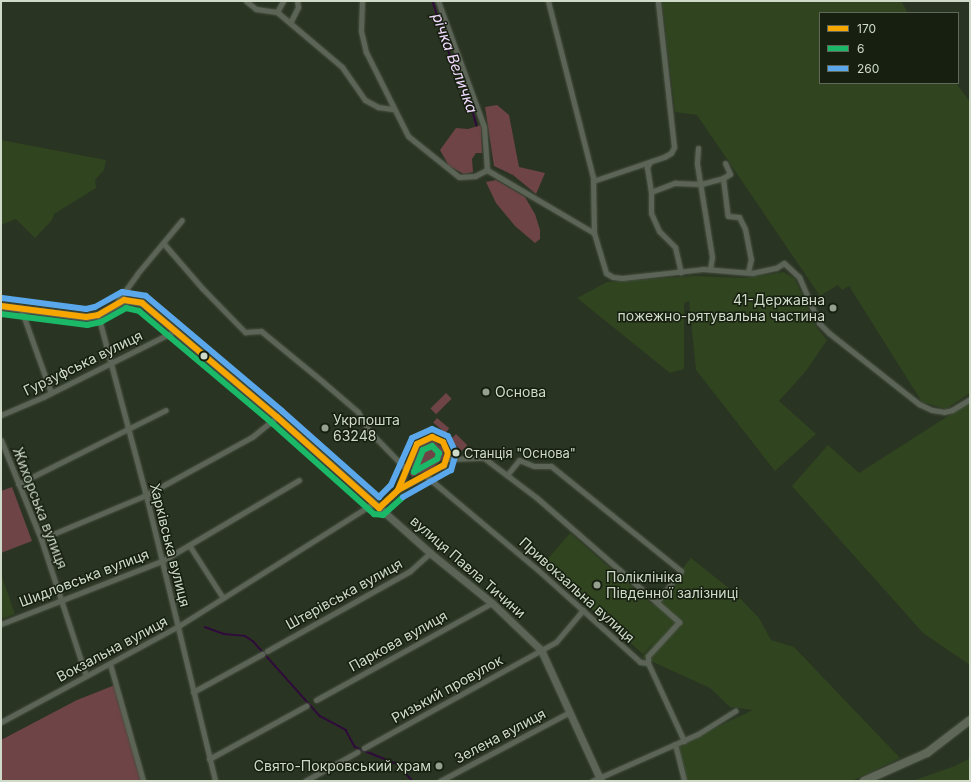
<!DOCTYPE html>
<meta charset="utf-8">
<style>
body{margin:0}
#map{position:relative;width:971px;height:782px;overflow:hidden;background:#2a3422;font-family:Inter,sans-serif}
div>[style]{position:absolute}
.built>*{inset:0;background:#2f441f}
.green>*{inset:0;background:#6e4447;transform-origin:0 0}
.stream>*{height:1.5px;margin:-0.75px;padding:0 0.75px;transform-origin:0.75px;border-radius:0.75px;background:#2f0b3c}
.roads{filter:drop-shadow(0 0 1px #485041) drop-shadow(0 0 1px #485041)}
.minor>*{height:5px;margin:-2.5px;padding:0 2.5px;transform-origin:2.5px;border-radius:2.5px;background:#5c6457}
.secondary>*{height:7px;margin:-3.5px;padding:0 3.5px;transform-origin:3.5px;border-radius:3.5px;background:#5c6457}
.primary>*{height:8px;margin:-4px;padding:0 4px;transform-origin:4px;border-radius:4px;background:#5e6758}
.bus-1>*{height:6px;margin:-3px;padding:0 3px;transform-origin:3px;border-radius:3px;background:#f7a600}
.bus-2>*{height:6px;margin:-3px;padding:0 3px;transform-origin:3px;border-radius:3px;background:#1ab867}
.bus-3>*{height:6px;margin:-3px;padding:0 3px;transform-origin:3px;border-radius:3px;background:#5aa8eb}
.dots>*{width:11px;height:11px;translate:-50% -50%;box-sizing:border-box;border:2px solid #171f11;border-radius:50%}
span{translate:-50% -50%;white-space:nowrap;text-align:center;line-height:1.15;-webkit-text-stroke:3px #171f11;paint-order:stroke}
.bus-label{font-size:13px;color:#cfdbc8}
.left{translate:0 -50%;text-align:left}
.poi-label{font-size:14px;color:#cfdbc8}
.right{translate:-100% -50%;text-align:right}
.street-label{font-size:14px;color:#cfdbc8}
.water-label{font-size:15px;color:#f0dafd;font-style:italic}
.frame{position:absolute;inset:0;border:2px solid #cfdbc8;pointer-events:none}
.legend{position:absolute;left:819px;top:12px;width:140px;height:72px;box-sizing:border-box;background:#171f11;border:1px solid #616a5a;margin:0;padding:5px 7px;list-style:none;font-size:12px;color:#cfdbc8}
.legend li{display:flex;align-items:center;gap:8px;height:20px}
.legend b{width:20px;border:1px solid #616a5a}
</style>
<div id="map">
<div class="built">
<div style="clip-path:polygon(662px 1px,901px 1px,908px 13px,820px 13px,820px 83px,956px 83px,970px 102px,970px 393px,946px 409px,922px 402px,849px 286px,842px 290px,838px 285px,820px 296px,697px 115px,675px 112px)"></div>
<div style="clip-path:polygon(1px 140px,106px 160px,104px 170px,95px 180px,96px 188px,54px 214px,52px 220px,35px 238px,16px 219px,1px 225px)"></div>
<div style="clip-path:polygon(784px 272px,795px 279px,817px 328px,827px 340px,806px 371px,779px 401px,816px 434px,775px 471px,696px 370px,689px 301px,684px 303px,684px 369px,670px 373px,577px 298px,607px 282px,695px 276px,745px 278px)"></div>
<div style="clip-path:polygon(970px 402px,970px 665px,923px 633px,792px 486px,828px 445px,859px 473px)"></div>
<div style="clip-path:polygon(570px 533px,653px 605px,691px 558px,735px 593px,759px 618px,771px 640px,794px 647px,900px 758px,852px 781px,687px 781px,678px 745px,753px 710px,730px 707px,710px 688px,642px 657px,659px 637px,643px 654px,542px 566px)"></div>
<div style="clip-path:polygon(2px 577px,15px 614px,1px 619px,1px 578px)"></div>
<div style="clip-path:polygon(970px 758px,970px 781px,912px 781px,955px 766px)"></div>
</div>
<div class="green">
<div style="clip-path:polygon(497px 105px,509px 115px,519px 167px,545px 173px,536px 194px,513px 175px,494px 166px,485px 107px)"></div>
<div style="clip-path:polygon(481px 125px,482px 153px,476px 153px,472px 159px,473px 172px,464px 174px,449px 166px,440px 150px,456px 128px,468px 129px)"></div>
<div style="clip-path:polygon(496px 180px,525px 197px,535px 214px,540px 230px,540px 239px,535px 243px,515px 226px,496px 203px,486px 182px)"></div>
<div style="left:446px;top:393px;width:8px;height:22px;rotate:45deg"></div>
<div style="left:437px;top:418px;width:16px;height:6px;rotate:40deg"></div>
<div style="left:456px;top:434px;width:16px;height:8px;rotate:45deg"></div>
<div style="clip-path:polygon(432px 440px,443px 448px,444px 458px,431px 469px,412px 477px,410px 474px,417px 447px)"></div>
<div style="clip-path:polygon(12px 487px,32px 541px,1px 553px,1px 491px)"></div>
<div style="clip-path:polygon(115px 685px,143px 781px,1px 781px,1px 740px,77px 700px)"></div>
</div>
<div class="stream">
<div style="left:433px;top:1px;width:67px;rotate:72.6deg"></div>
<div style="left:453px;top:65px;width:25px;rotate:58deg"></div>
<div style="left:466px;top:86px;width:41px;rotate:74.6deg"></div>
<div style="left:205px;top:627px;width:20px;rotate:20deg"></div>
<div style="left:224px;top:634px;width:21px;rotate:5deg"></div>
<div style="left:245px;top:636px;width:9px;rotate:32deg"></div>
<div style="left:253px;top:641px;width:101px;rotate:48.2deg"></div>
<div style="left:320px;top:716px;width:30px;rotate:28deg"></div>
<div style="left:346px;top:730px;width:19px;rotate:62deg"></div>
<div style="left:355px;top:747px;width:45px;rotate:22deg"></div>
<div style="left:397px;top:764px;width:23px;rotate:47deg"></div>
</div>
<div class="roads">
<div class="minor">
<div style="left:246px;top:1px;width:13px;rotate:39deg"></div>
<div style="left:256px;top:9px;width:21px;rotate:8deg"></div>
<div style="left:277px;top:12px;width:85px;rotate:40.2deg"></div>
<div style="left:342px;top:67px;width:40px;rotate:55.1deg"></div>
<div style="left:365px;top:100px;width:15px;rotate:28deg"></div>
<div style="left:378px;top:107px;width:14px;rotate:8deg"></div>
<div style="left:362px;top:1px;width:30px;rotate:92deg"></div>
<div style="left:361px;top:31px;width:22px;rotate:77deg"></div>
<div style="left:366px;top:52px;width:94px;rotate:63.4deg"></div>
<div style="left:408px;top:136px;width:65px;rotate:38.8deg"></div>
<div style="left:459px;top:177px;width:16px;rotate:-4deg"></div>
<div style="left:475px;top:176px;width:13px;rotate:-27deg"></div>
<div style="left:438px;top:1px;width:134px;rotate:69.9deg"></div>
<div style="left:484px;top:127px;width:43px;rotate:86deg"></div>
<div style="left:548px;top:1px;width:182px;rotate:75.7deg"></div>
<div style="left:593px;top:177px;width:56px;rotate:89deg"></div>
<div style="left:594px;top:233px;width:42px;rotate:73.3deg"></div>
<div style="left:606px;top:273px;width:8px;rotate:30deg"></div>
<div style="left:613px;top:277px;width:9px;rotate:6deg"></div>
<div style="left:622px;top:278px;width:81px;rotate:-6.3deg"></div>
<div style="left:703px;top:269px;width:49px;rotate:4.7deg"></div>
<div style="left:752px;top:273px;width:25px;rotate:-12deg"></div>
<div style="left:776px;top:268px;width:9px;rotate:-32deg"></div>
<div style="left:784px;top:263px;width:21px;rotate:43deg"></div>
<div style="left:799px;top:277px;width:50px;rotate:66.5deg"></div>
<div style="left:819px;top:323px;width:14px;rotate:45deg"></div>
<div style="left:829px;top:333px;width:115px;rotate:38.3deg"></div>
<div style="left:919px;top:404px;width:14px;rotate:25deg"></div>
<div style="left:932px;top:410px;width:12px;rotate:9deg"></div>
<div style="left:944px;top:412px;width:8px;rotate:-14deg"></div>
<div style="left:952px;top:410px;width:21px;rotate:-31deg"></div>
<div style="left:277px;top:12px;width:13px;rotate:-61deg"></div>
<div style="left:290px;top:23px;width:18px;rotate:-63deg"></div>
<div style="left:298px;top:7px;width:6px;rotate:-99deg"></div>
<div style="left:698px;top:148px;width:16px;rotate:94deg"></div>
<div style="left:697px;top:164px;width:94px;rotate:80.8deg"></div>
<div style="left:712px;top:257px;width:12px;rotate:99deg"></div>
<div style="left:650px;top:162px;width:6px;rotate:121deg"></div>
<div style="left:647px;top:167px;width:25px;rotate:81deg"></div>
<div style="left:651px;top:192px;width:21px;rotate:90deg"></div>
<div style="left:651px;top:213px;width:20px;rotate:66deg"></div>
<div style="left:659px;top:231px;width:23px;rotate:45deg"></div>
<div style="left:675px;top:247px;width:26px;rotate:77deg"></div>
<div style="left:487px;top:170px;width:124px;rotate:30.5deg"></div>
<div style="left:723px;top:178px;width:38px;rotate:83deg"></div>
<div style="left:728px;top:216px;width:11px;rotate:5deg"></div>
<div style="left:739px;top:217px;width:13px;rotate:63deg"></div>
<div style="left:745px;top:229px;width:31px;rotate:79deg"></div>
<div style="left:751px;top:259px;width:13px;rotate:103deg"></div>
<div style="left:593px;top:181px;width:75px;rotate:-18.7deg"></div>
<div style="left:664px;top:157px;width:8px;rotate:-30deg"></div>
<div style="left:671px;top:153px;width:7px;rotate:-63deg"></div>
<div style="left:674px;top:147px;width:147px;rotate:-96.3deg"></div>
<div style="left:651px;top:192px;width:26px;rotate:-21deg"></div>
<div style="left:675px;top:183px;width:26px;rotate:2deg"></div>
<div style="left:701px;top:184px;width:23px;rotate:-15deg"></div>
<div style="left:723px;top:178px;width:8px;rotate:-30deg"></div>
<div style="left:730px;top:174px;width:12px;rotate:-114deg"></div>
<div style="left:164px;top:244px;width:58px;rotate:49.2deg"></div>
<div style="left:202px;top:288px;width:62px;rotate:45.7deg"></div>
<div style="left:245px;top:332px;width:16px;rotate:-4deg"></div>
<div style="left:261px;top:331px;width:80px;rotate:39.4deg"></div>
<div style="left:323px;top:382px;width:46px;rotate:40.6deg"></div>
<div style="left:358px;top:412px;width:22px;rotate:60deg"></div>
<div style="left:369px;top:431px;width:53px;rotate:45.8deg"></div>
<div style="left:117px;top:302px;width:34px;rotate:-54deg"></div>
<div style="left:137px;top:274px;width:70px;rotate:-50.2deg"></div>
<div style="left:21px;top:309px;width:89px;rotate:70.3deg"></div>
<div style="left:98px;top:315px;width:186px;rotate:75.1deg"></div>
<div style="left:146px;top:495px;width:294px;rotate:76.4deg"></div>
<div style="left:1px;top:415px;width:46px;rotate:-23.2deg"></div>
<div style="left:43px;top:397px;width:148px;rotate:-26.6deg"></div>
<div style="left:1px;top:440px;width:107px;rotate:68deg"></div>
<div style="left:41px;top:539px;width:144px;rotate:71.8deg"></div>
<div style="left:448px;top:459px;width:36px;rotate:-2deg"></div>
<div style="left:484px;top:458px;width:66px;rotate:37deg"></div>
<div style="left:537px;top:498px;width:189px;rotate:41.1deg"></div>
<div style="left:679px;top:622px;width:46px;rotate:132.4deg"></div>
<div style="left:648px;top:656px;width:7px;rotate:90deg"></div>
<div style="left:507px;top:475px;width:19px;rotate:-51deg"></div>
<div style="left:519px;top:460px;width:16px;rotate:22deg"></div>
<div style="left:534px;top:466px;width:17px"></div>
<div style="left:551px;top:466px;width:167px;rotate:38.9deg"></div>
<div style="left:681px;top:571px;width:39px;rotate:128deg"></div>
<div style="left:426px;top:476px;width:146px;rotate:40deg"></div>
<div style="left:538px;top:570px;width:137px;rotate:42deg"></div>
<div style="left:640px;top:662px;width:8px;rotate:7deg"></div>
<div style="left:18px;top:484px;width:165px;rotate:-26.6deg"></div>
<div style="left:379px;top:508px;width:26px;rotate:-43deg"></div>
<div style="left:398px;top:490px;width:50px;rotate:-67.6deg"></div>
<div style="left:417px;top:444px;width:17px;rotate:-25deg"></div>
<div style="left:432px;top:437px;width:12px;rotate:24deg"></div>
<div style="left:443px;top:442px;width:12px;rotate:66deg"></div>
<div style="left:448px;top:453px;width:13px;rotate:108deg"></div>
<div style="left:444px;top:465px;width:52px;rotate:151.5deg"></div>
<div style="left:41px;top:539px;width:114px;rotate:-22.7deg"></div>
<div style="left:146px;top:495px;width:121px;rotate:-28.7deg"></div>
<div style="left:252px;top:437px;width:32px;rotate:-39deg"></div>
<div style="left:189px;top:545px;width:63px;rotate:57.3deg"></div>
<div style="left:1px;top:624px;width:173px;rotate:-21.4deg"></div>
<div style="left:162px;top:561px;width:159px;rotate:-30.6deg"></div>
<div style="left:267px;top:651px;width:164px;rotate:-29.2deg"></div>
<div style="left:410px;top:571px;width:27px;rotate:-42deg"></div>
<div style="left:648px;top:663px;width:86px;rotate:65.2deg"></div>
<div style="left:110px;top:664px;width:122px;rotate:74.2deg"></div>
<div style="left:193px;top:692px;width:79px;rotate:-28.8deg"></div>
<div style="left:316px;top:700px;width:201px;rotate:-28.9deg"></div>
<div style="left:1px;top:722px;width:200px;rotate:-28.4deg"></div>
<div style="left:177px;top:627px;width:233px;rotate:-32.2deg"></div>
<div style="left:675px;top:744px;width:38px;rotate:76deg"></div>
<div style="left:364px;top:748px;width:219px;rotate:-28.9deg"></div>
<div style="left:556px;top:642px;width:42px;rotate:-49.8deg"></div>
<div style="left:209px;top:759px;width:111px;rotate:-28.7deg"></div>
<div style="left:305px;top:781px;width:60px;rotate:-29.1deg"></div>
<div style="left:440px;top:781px;width:147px;rotate:-28deg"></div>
<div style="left:592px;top:781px;width:116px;rotate:-23.9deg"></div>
<div style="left:698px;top:734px;width:44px;rotate:-31.9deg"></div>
</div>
<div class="secondary">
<div style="left:1px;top:306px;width:86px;rotate:7.4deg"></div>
<div style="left:86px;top:317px;width:12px;rotate:-9deg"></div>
<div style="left:98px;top:315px;width:30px;rotate:-30deg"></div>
<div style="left:124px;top:300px;width:18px;rotate:9deg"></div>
<div style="left:142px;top:303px;width:177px;rotate:40.2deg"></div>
<div style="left:277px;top:417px;width:205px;rotate:41.6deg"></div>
<div style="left:430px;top:553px;width:80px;rotate:38.9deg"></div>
<div style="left:492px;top:603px;width:68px;rotate:43.8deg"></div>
<div style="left:541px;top:650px;width:144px;rotate:65.4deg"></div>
</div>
<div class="primary">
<div style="left:864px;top:781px;width:69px;rotate:-24deg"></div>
<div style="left:927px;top:753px;width:54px;rotate:-37.5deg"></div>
</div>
</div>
<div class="bus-1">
<div style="left:1px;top:306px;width:86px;rotate:7.4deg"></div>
<div style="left:86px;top:317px;width:12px;rotate:-9deg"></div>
<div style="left:98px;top:315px;width:30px;rotate:-30deg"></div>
<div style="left:124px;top:300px;width:18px;rotate:9deg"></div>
<div style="left:142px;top:303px;width:177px;rotate:40.2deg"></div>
<div style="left:277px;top:417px;width:137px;rotate:41.7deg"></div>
<div style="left:379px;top:508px;width:26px;rotate:-43deg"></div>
<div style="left:432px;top:437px;width:12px;rotate:24deg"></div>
<div style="left:443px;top:442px;width:12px;rotate:66deg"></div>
<div style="left:448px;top:453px;width:13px;rotate:108deg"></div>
<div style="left:444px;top:465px;width:52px;rotate:151.5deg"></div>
<div style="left:398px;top:490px;width:50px;rotate:-67.6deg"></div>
<div style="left:417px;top:444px;width:17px;rotate:-25deg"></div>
</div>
<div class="bus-2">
<div style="left:1px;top:314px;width:87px;rotate:7.3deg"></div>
<div style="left:87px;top:325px;width:14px;rotate:-12deg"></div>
<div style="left:101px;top:322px;width:29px;rotate:-29deg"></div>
<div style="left:126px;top:308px;width:13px;rotate:13deg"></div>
<div style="left:139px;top:311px;width:174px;rotate:40.1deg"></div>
<div style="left:272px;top:423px;width:137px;rotate:41.7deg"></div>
<div style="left:374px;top:514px;width:9px;rotate:6deg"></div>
<div style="left:383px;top:515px;width:27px;rotate:-42deg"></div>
<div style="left:432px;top:446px;width:10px;rotate:45deg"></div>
<div style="left:439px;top:453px;width:6px;rotate:108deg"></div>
<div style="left:437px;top:459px;width:26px;rotate:151deg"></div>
<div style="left:414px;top:472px;width:24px;rotate:-68deg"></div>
<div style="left:423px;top:450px;width:10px;rotate:-24deg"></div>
</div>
<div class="bus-3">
<div style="left:2px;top:298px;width:85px;rotate:7.5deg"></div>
<div style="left:86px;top:309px;width:9px;rotate:-13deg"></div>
<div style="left:95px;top:307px;width:31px;rotate:-29deg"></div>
<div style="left:122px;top:292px;width:24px;rotate:9deg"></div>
<div style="left:146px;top:296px;width:178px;rotate:40.2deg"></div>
<div style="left:282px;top:411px;width:130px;rotate:41.6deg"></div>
<div style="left:379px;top:497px;width:17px;rotate:-45deg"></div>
<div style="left:391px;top:485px;width:51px;rotate:-65.9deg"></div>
<div style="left:412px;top:438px;width:22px;rotate:-24deg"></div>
<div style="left:432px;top:429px;width:17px;rotate:24deg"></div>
<div style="left:448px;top:436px;width:19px;rotate:65deg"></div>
<div style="left:456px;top:453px;width:18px;rotate:106deg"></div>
<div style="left:451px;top:470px;width:55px;rotate:150.6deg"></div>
</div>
<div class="dots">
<div style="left:833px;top:308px;background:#95a18e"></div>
<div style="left:204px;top:356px;background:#cfdbc8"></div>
<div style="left:486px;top:392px;background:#95a18e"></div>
<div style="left:325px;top:428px;background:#95a18e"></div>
<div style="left:456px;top:453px;background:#cfdbc8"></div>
<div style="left:597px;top:585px;background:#95a18e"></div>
<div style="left:439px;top:766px;background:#95a18e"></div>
</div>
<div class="bus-label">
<span class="left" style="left:464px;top:453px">Станція "Основа"</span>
</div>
<div class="poi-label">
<span class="right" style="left:825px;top:308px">41-Державна<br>пожежно-рятувальна частина</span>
<span class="left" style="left:495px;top:392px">Основа</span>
<span class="left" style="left:333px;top:428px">Укрпошта<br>63248</span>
<span class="left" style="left:606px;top:585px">Поліклініка<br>Південної залізниці</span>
<span class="right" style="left:431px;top:766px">Свято-Покровський храм</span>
</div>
<div class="street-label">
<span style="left:83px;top:363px;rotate:-26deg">Гурзуфська вулиця</span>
<span style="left:40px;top:508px;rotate:69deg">Жихорська вулиця</span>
<span style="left:170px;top:545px;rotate:76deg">Харківська вулиця</span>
<span style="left:468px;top:567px;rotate:41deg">вулиця Павла Тичини</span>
<span style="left:84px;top:578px;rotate:-21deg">Шидловська вулиця</span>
<span style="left:577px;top:590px;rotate:42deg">Привокзальна вулиця</span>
<span style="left:344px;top:594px;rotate:-29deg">Штерівська вулиця</span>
<span style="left:398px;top:641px;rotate:-29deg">Паркова вулиця</span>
<span style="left:112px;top:649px;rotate:-28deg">Вокзальна вулиця</span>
<span style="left:447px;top:689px;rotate:-29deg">Ризький провулок</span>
<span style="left:500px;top:736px;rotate:-28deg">Зелена вулиця</span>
</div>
<div class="water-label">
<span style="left:455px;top:63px;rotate:70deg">річка Величка</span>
</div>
<div class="frame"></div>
<ul class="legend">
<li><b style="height:5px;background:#f7a600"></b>170</li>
<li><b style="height:5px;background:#1ab867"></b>6</li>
<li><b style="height:5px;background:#5aa8eb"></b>260</li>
</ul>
</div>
